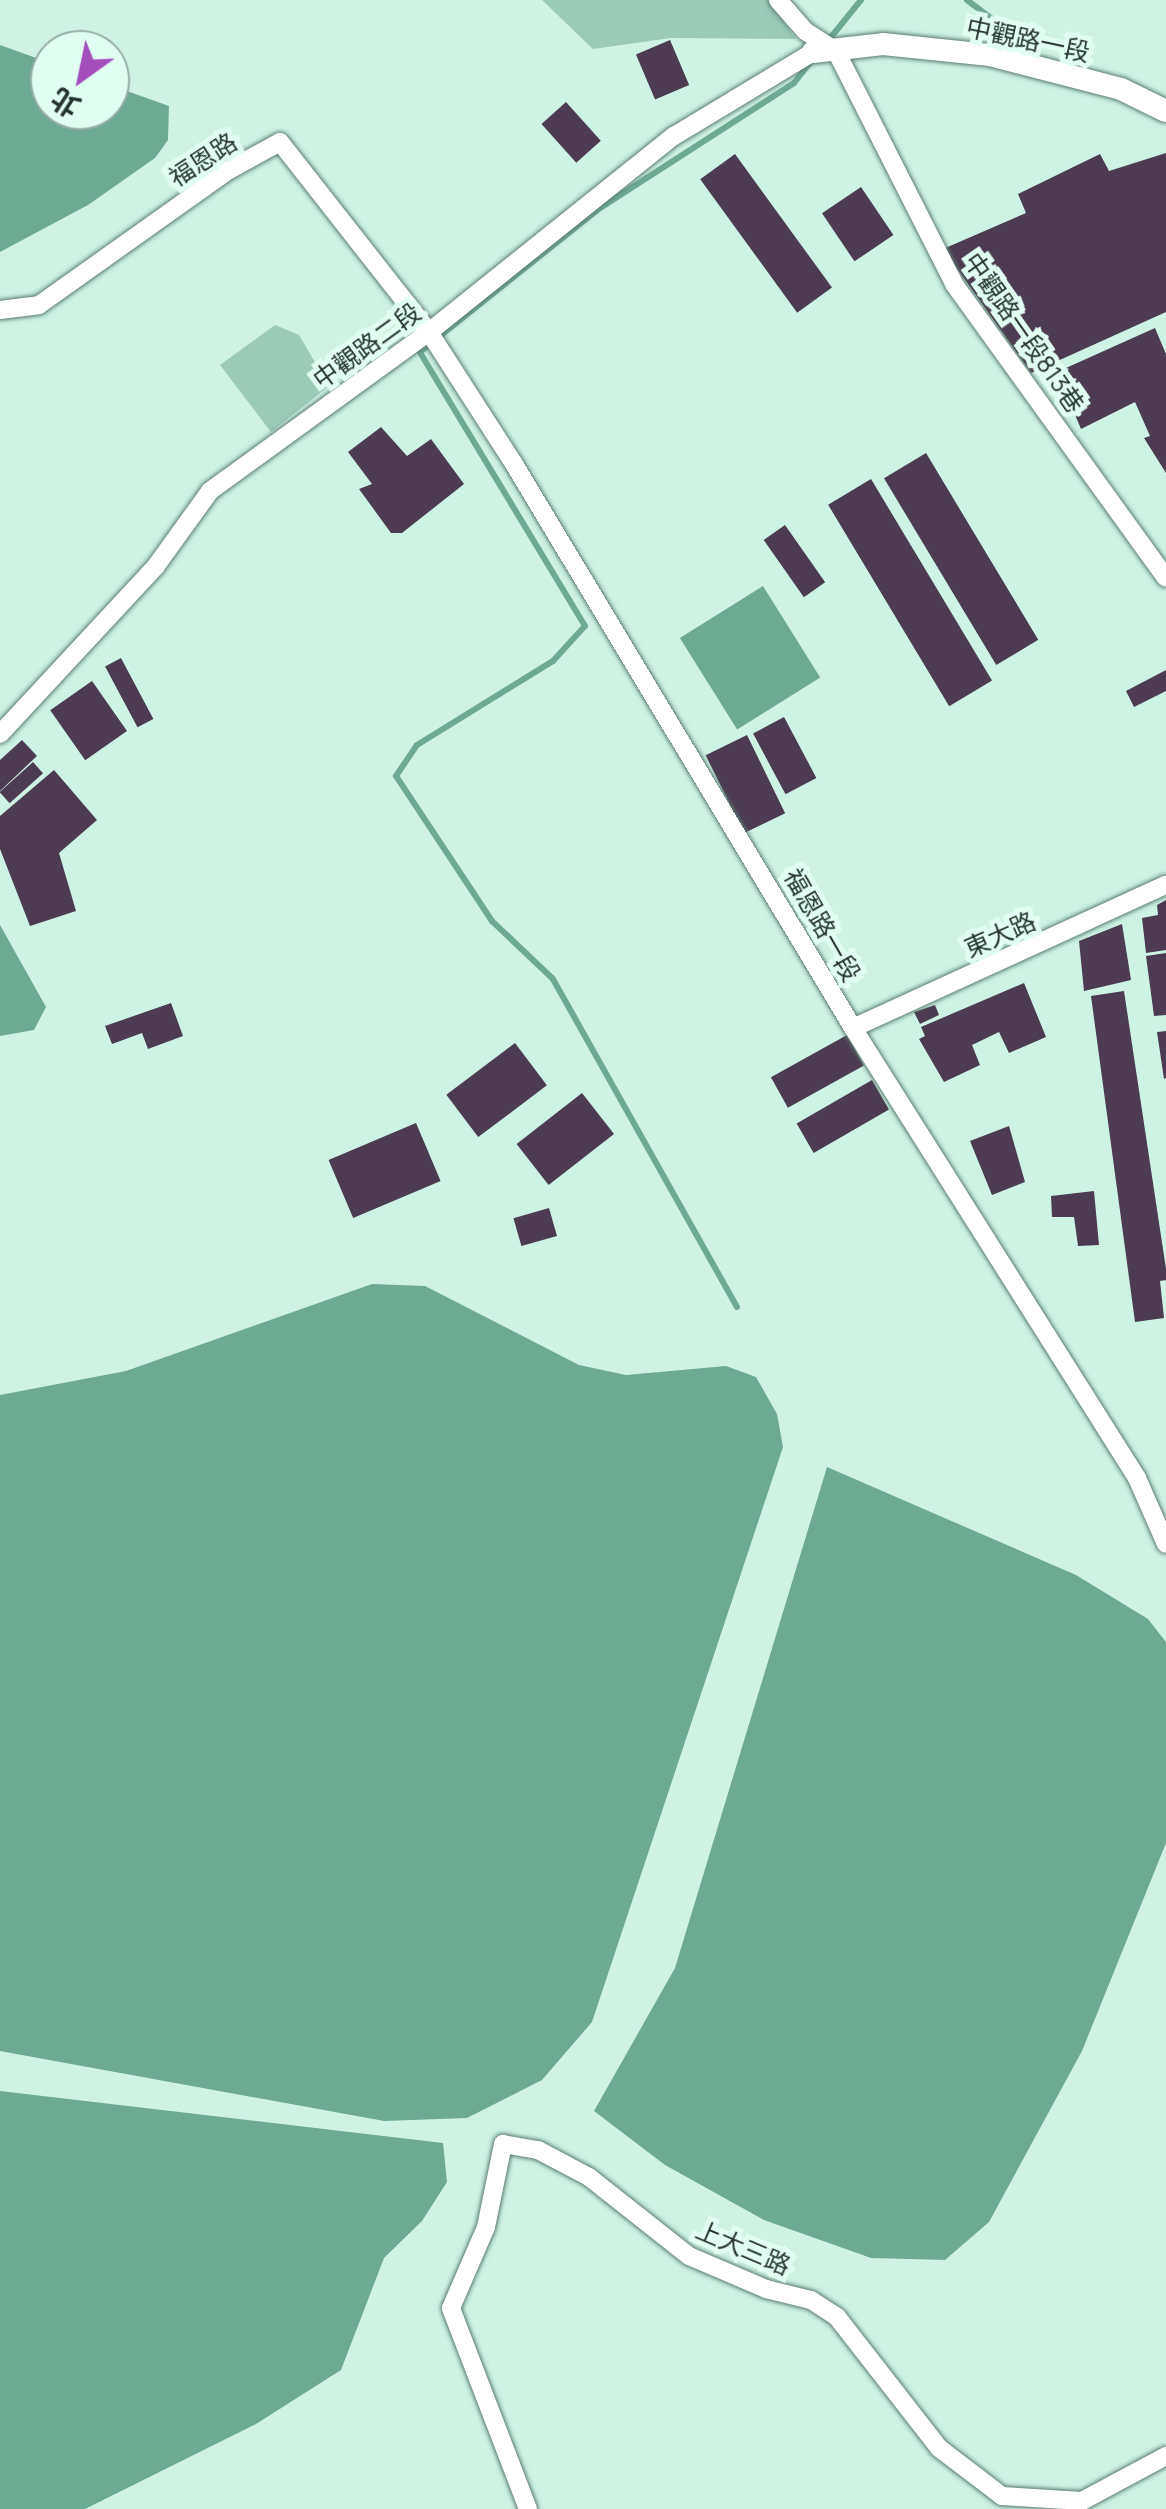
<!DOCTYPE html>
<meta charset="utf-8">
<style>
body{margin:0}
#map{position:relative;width:1166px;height:2509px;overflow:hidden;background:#cef3e4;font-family:Manrope,"Noto Sans TC",sans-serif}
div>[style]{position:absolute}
.green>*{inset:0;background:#99cbb8}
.water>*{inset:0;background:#6daa94;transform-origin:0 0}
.stream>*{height:6px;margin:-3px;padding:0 3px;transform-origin:3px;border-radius:3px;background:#6daa94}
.building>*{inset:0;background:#4c3b51;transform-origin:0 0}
.roads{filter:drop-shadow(0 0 2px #5c7d71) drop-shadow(0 0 2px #5c7d71)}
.minor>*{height:18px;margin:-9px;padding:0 9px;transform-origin:9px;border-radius:9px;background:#fff}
.tertiary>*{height:22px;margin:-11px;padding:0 11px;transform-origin:11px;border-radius:11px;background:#fff}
span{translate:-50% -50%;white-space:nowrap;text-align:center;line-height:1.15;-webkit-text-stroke:10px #e1fef2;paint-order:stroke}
.street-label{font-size:25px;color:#26342f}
.north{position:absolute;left:30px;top:30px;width:100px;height:100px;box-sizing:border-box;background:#e1fef2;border:2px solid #96ada4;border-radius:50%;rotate:213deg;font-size:28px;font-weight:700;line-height:40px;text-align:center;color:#26342f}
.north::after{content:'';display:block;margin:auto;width:35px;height:45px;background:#a44ebc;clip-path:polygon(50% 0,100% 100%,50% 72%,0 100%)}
</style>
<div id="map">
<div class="green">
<div style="clip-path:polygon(542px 0,768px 0,796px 39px,671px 38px,593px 49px)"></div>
<div style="clip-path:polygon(275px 325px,299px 335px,329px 386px,271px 432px,220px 365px)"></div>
</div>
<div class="water">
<div style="clip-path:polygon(0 45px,50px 63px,50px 110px,110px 110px,110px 85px,169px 106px,168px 140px,155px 158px,88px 205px,0 252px)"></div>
<div style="left:763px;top:586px;width:108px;height:98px;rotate:58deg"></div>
<div style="clip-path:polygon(0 925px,46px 1007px,34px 1030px,0 1036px)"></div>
<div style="clip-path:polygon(372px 1284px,425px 1286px,579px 1365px,626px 1375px,726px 1366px,756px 1377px,777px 1414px,783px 1447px,592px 2022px,542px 2080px,467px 2118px,384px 2121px,0 2051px,0 1395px,126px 1371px)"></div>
<div style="clip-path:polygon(827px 1467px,1076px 1575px,1148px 1619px,1166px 1642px,1166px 1843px,1082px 2051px,989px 2222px,945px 2260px,871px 2258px,764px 2220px,665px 2165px,594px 2111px,675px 1968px)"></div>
<div style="clip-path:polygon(0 2091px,443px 2143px,447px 2182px,422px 2221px,384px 2258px,341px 2370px,256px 2424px,85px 2509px,0 2509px)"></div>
</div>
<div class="stream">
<div style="left:967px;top:0;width:40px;rotate:37deg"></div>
<div style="left:827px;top:42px;width:54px;rotate:-51deg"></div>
<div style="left:737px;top:1307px;width:377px;rotate:-119.3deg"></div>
<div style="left:552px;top:978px;width:83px;rotate:-136.5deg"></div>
<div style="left:492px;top:921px;width:174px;rotate:-123.5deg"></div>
<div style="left:396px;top:776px;width:37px;rotate:-56deg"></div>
<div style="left:417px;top:745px;width:160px;rotate:-31.7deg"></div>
<div style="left:553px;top:661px;width:47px;rotate:-47.6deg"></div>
<div style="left:585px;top:626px;width:320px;rotate:-121.1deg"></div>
<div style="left:420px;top:352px;width:227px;rotate:-38.7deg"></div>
<div style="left:597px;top:210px;width:234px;rotate:-32.8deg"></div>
<div style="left:794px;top:83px;width:31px;rotate:-52deg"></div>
</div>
<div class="building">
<div style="left:670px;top:40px;width:49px;height:37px;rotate:67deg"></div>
<div style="left:566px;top:102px;width:52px;height:33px;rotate:48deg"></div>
<div style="clip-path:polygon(1166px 153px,1166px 312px,1031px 373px,943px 249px,1026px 213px,1018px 194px,1100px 154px,1109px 171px)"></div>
<div style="left:735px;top:154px;width:165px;height:43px;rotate:54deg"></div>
<div style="left:861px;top:187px;width:58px;height:47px;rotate:56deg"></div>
<div style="clip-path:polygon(1155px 328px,1166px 354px,1166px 473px,1144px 438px,1150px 436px,1135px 402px,1081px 429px,1057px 372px)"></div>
<div style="clip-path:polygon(381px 427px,407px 456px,431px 439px,464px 484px,402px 533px,391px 533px,359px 489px,372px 484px,348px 452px)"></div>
<div style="left:926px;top:453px;width:218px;height:49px;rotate:59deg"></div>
<div style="left:871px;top:479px;width:235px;height:50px;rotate:59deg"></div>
<div style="left:785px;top:525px;width:70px;height:26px;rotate:55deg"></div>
<div style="left:121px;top:658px;width:69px;height:18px;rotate:62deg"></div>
<div style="clip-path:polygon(1166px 670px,1166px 691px,1134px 707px,1126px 691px)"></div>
<div style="left:92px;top:681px;width:61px;height:51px;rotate:55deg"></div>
<div style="left:784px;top:717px;width:69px;height:35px;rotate:62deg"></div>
<div style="left:747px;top:735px;width:87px;height:46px;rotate:64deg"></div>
<div style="clip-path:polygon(22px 740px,37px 756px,0 791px,0 760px)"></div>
<div style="left:33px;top:762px;width:15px;height:45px;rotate:48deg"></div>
<div style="clip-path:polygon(54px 770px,97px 820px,59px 853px,76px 911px,30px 926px,0 849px,0 816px)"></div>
<div style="clip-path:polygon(1166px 900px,1166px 950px,1146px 953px,1142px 918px,1158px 915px,1157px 905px)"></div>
<div style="clip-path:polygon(1122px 924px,1131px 980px,1084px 991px,1079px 941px)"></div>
<div style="clip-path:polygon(1166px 953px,1166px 1015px,1154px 1016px,1146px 956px)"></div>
<div style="clip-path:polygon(1024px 983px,1046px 1037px,1009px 1053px,999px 1032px,972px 1045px,980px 1065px,944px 1082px,919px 1039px,925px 1036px,921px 1027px)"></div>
<div style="clip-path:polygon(1124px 991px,1166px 1269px,1166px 1280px,1160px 1281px,1164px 1318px,1135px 1322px,1091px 996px)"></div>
<div style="clip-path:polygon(171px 1003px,183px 1036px,148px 1049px,142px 1033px,112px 1044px,105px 1026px)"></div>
<div style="clip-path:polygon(935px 1005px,939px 1015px,920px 1024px,914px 1012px)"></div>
<div style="clip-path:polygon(1166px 1031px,1166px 1078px,1164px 1079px,1157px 1032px)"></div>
<div style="left:847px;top:1035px;width:35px;height:87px;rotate:61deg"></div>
<div style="left:515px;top:1043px;width:53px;height:86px;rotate:53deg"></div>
<div style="left:872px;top:1080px;width:34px;height:87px;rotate:60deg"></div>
<div style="left:582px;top:1093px;width:52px;height:83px;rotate:52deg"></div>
<div style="left:416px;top:1123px;width:63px;height:95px;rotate:67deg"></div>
<div style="clip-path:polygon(1009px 1126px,1025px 1182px,992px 1195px,970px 1141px)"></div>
<div style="clip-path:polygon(1094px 1191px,1099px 1245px,1078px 1246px,1074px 1217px,1052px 1217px,1051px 1196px)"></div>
<div style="left:549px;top:1208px;width:29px;height:37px;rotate:74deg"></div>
</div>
<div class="roads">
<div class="minor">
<div style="left:778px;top:0;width:41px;rotate:48.9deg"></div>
<div style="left:805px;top:31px;width:37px;rotate:33deg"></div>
<div style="left:836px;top:51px;width:261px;rotate:63.1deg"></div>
<div style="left:954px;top:284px;width:362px;rotate:54.2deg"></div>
<div style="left:0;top:310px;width:39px;rotate:-7deg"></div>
<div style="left:39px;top:305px;width:233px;rotate:-35.4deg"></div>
<div style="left:229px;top:170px;width:58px;rotate:-28.8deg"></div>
<div style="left:280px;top:142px;width:241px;rotate:51.9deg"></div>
<div style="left:429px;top:332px;width:157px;rotate:57.2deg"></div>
<div style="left:514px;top:464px;width:658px;rotate:58.99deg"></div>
<div style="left:853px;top:1028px;width:532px;rotate:57.74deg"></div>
<div style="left:1137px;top:1478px;width:72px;rotate:66.3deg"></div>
<div style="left:0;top:734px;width:229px;rotate:-47.1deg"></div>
<div style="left:156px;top:566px;width:92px;rotate:-54.2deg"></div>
<div style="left:210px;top:491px;width:271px;rotate:-36deg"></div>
<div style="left:429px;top:332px;width:314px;rotate:-38.7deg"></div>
<div style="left:674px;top:136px;width:162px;rotate:-31.1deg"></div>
<div style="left:853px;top:1028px;width:344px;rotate:-24.6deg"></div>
<div style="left:528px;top:2509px;width:215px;rotate:-111deg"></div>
<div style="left:451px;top:2308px;width:88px;rotate:-66.6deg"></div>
<div style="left:486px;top:2227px;width:85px;rotate:-78.4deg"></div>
<div style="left:503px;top:2144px;width:36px;rotate:10deg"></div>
<div style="left:538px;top:2150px;width:58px;rotate:27.9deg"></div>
<div style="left:589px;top:2177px;width:127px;rotate:38.3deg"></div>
<div style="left:689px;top:2256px;width:84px;rotate:23.2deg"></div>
<div style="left:766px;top:2289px;width:46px;rotate:13.7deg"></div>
<div style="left:811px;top:2300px;width:31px;rotate:33deg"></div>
<div style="left:837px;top:2317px;width:166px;rotate:52.1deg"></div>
<div style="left:939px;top:2448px;width:79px;rotate:37.3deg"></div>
<div style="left:1002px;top:2496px;width:80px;rotate:3.6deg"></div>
<div style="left:1082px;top:2501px;width:95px;rotate:-28.2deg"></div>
</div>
<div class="tertiary">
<div style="left:813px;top:52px;width:70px;rotate:-6.5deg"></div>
<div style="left:883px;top:44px;width:108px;rotate:5.9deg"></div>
<div style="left:990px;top:55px;width:135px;rotate:14.5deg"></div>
<div style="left:1121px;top:89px;width:50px;rotate:26.1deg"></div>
</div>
</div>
<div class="street-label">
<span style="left:1028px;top:40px;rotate:12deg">中觀路一段</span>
<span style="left:203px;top:160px;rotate:-33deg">福恩路</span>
<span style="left:1024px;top:333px;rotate:55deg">中觀路一段813巷</span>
<span style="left:367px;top:346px;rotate:-36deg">中觀路二段</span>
<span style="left:822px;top:925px;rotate:60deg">福恩路一段</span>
<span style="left:1000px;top:935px;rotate:-24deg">東大路</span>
<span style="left:743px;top:2248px;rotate:23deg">上大三路</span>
</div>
<div class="north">北</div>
</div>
